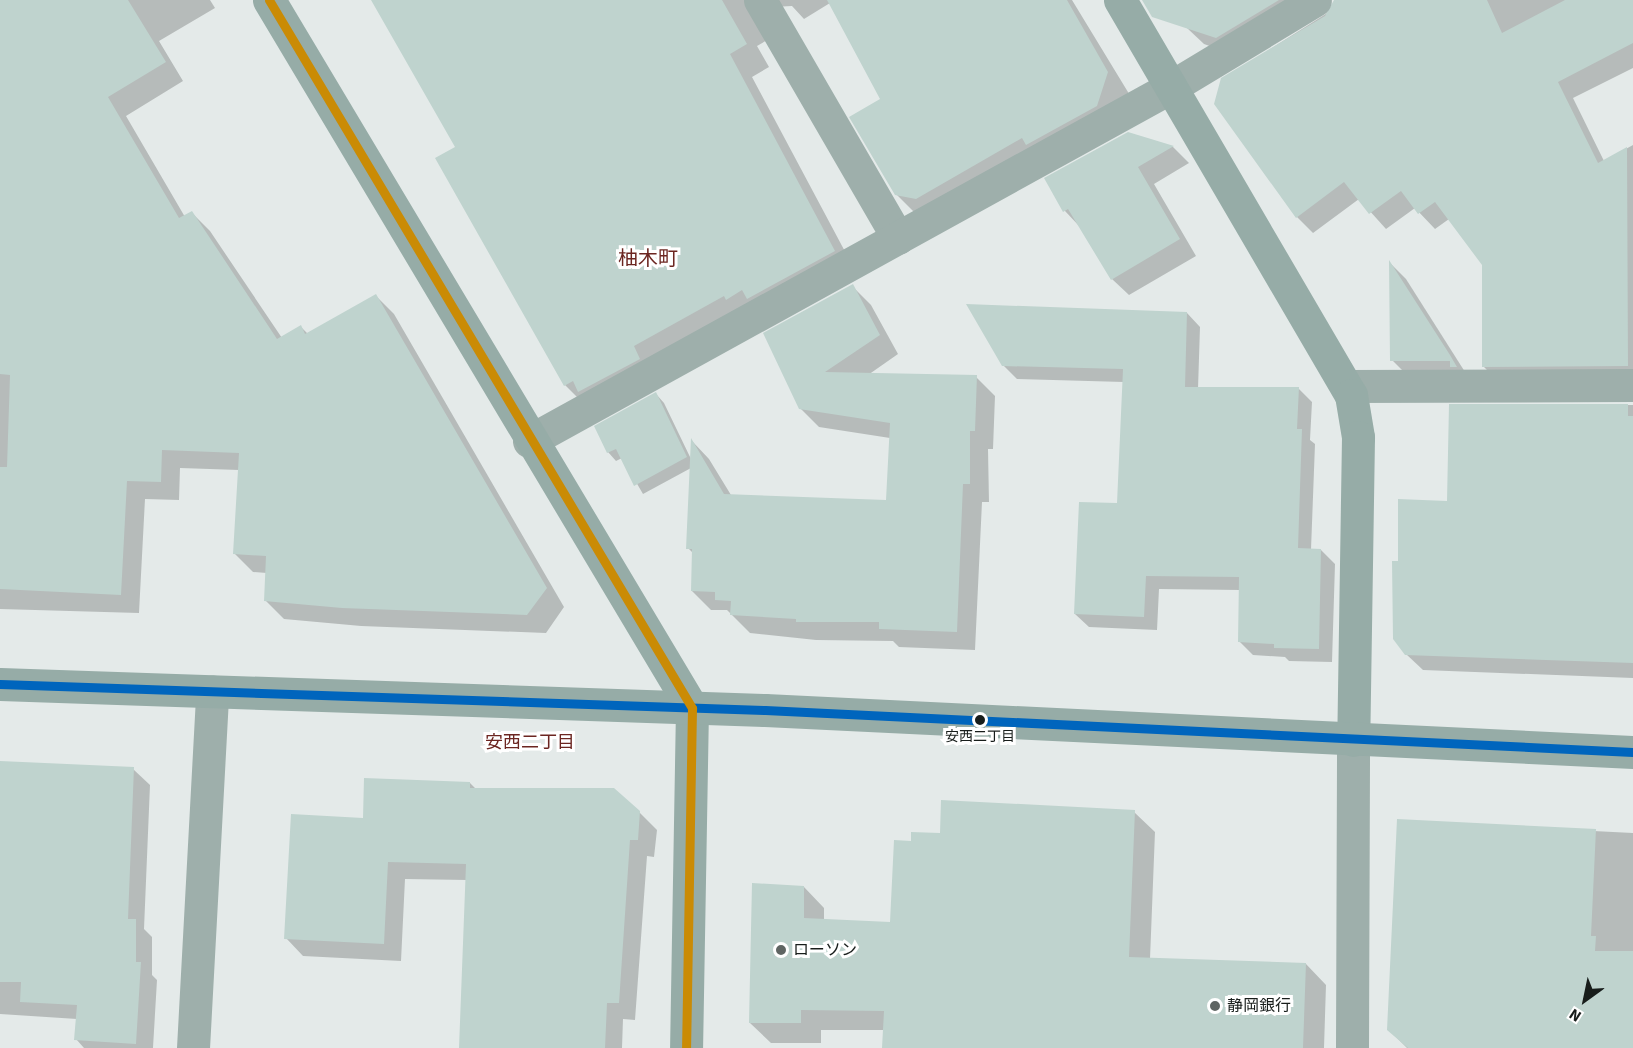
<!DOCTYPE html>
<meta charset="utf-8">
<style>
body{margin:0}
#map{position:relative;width:1633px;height:1048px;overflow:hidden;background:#e4eae9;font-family:"Source Sans 3","Noto Sans JP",sans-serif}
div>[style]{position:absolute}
.shadow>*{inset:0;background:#0003}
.building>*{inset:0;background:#bfd3ce}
.street>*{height:33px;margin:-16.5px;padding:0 16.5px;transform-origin:16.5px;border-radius:16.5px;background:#9eafab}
.secondary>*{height:33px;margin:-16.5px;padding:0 16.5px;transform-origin:16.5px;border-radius:16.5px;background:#96aca7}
.bus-1>*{height:9px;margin:-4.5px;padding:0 4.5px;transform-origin:4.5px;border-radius:4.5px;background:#0065bd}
.bus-2>*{height:9px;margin:-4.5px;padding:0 4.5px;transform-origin:4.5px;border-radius:4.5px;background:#ca8b05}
.dots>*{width:16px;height:16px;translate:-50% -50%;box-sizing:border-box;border:3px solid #fff;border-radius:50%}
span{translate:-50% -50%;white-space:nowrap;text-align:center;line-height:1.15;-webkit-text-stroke:6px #fff;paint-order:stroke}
.bus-label{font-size:14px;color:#181d1b}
.poi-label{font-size:16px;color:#181d1b}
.left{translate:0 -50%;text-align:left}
.neighbourhood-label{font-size:18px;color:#6c2621}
.quarter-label{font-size:20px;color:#6c2621}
.north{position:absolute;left:1555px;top:970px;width:60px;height:60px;-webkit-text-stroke:4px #fff;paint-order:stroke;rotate:213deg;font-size:16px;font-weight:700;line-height:24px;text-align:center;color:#181d1b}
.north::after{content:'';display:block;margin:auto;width:21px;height:27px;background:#181d1b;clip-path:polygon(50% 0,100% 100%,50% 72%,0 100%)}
</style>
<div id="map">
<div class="shadow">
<div style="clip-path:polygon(0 0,210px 0,215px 8px,159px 41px,183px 81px,126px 116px,185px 217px,192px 213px,210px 231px,282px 338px,301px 327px,308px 334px,376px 296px,394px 314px,564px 607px,546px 633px,361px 626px,284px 619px,265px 600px,267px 573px,253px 572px,235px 554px,239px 470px,180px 468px,179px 500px,145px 499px,139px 613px,0 609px)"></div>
<div style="clip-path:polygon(372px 0,1072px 0,1131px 97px,919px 217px,896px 194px,882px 99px,830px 3px,804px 19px,792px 6px,773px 7px,769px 39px,757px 46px,769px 67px,752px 77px,857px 274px,588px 408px,565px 385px,457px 147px)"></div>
<div style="clip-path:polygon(1171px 0,1321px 0,1232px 54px,1204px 44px,1187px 28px)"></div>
<div style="clip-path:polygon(1335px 0,1633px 0,1633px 68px,1573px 98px,1604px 161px,1633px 145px,1633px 382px,1499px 382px,1483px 366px,1483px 264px,1449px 219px,1435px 229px,1415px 208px,1386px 229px,1359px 199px,1313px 233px,1297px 217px,1223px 79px,1332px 10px)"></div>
<div style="clip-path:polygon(1129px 134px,1173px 147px,1189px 163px,1154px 184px,1196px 256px,1129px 295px,1112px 279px,1081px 228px,1065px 211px,1046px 179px)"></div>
<div style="clip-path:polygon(1391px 264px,1406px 279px,1472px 383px,1409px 377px,1392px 360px)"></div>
<div style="clip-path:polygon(852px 286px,871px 305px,898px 354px,868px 375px,976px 377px,995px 396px,993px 449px,988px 449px,989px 502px,982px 502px,975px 650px,899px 647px,893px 641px,816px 640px,750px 633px,727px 610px,711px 610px,692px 591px,694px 554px,688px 548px,691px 468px,643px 494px,622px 458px,616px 461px,608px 452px,656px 394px,664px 403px,691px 459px,692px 441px,709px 459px,731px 495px,887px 502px,890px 438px,819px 427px,800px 408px)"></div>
<div style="clip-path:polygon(1187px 313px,1200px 327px,1198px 389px,1298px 388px,1312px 402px,1310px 440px,1315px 444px,1311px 550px,1321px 550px,1335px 564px,1332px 662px,1289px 661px,1285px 657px,1253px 655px,1239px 641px,1240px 590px,1159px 589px,1157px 630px,1089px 627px,1075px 614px,1118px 505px,1124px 382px,1017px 379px,1003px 365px)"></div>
<div style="clip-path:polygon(1633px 405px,1633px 678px,1423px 670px,1406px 654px,1399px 563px,1449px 502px,1450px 406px)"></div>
<div style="clip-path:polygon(0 763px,133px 769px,150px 785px,144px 929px,152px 937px,152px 975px,157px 980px,153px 1048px,84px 1048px,76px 1039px,77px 1019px,0 1014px)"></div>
<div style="clip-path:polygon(470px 783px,476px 789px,639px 812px,657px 830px,654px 857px,647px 856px,635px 1020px,623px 1019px,622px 1048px,460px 1048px,467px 880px,405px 879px,401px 961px,303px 956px,286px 938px,364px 820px)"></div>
<div style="clip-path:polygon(1134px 812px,1155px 832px,1150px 959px,1306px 964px,1326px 985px,1324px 1048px,883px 1048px,884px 1030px,821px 1030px,821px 1043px,771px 1043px,750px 1023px,804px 887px,824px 908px,824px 920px,891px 923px,912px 842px,941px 835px)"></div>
<div style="clip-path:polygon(1399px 821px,1633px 833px,1633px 1048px,1407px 1048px,1388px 1029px)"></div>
</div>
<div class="building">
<div style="clip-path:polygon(0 0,128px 0,166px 62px,108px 97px,179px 218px,192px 211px,277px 339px,301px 325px,305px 334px,376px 294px,547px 588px,527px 615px,342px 608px,264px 601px,266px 556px,233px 554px,239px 453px,162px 450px,161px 482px,127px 481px,121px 595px,0 589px,0 467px,7px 467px,10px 375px,0 374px)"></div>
<div style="clip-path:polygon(371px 0,722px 0,747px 44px,730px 54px,835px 251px,747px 299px,742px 290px,726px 300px,724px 296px,634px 346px,640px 359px,578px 392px,573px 381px,564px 386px,435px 158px,455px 147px)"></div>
<div style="clip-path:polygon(827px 0,1067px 0,1108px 72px,1097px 106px,1026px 145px,1022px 138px,916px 199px,895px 195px,849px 117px,880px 99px)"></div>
<div style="clip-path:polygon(1142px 0,1279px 0,1216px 38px,1152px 17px)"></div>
<div style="clip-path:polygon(1334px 0,1487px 0,1502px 33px,1565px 0,1633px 0,1633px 43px,1558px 82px,1598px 163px,1627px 147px,1628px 366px,1482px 367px,1482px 265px,1435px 202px,1418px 214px,1401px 191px,1369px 214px,1344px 182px,1296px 218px,1214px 104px,1221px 78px,1325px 16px)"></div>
<div style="clip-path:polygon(1128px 132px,1174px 146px,1138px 167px,1180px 239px,1111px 280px,1068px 209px,1063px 212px,1044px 178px)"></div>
<div style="clip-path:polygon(1389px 260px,1450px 355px,1457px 367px,1450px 367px,1450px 361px,1390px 361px)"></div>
<div style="clip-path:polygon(853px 284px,880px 335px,825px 372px,977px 375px,975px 431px,970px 431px,970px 484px,963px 484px,957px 632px,879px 629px,879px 622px,796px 622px,796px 619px,730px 615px,731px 601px,715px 600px,715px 592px,691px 591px,692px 549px,686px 549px,691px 438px,724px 494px,886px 500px,890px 423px,799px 409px,763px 333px)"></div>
<div style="clip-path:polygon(966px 304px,1187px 312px,1185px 387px,1299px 387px,1297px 429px,1302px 429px,1298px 548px,1321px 549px,1319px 649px,1274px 648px,1274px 644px,1238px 642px,1239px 577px,1146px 576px,1144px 617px,1074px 614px,1079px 502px,1117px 503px,1123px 369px,1002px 366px)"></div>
<div style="clip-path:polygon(656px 392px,687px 457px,634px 486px,616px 449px,607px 453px,594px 426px)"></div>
<div style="clip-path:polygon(1449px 404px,1628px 404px,1628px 416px,1633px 416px,1633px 663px,1405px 655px,1393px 639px,1392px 561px,1398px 561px,1398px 499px,1447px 501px)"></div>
<div style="clip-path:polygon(0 761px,134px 767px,128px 919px,136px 919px,136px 962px,141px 962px,136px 1044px,74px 1040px,77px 1005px,20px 1002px,21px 982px,0 982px)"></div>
<div style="clip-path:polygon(364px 778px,470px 782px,470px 788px,614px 788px,640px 811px,638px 840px,630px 840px,619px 1003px,607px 1003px,605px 1048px,459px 1048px,466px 864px,388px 862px,384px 944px,284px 939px,291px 814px,363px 818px)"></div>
<div style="clip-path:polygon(941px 800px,1135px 810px,1129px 957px,1306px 963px,1303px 1048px,882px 1048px,884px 1011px,801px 1010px,801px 1023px,749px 1023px,752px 883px,804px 886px,804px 918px,890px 922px,894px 840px,911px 841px,911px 832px,940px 833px)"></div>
<div style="clip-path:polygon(1397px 819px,1596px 829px,1591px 936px,1596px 936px,1595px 951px,1633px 951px,1633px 1048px,1408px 1048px,1387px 1030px)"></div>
</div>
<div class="street">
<div style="left:760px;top:0;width:275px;rotate:59.9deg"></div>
<div style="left:1347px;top:386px;width:286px;rotate:-0.2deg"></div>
<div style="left:529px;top:441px;width:733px;rotate:-28.87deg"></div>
<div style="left:1171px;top:87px;width:168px;rotate:-31.1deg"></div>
<div style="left:193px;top:1048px;width:357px;rotate:-86.9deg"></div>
<div style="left:1352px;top:1048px;width:308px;rotate:-89.8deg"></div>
</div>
<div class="secondary">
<div style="left:269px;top:0;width:825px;rotate:59.14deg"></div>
<div style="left:692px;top:708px;width:340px;rotate:91deg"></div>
<div style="left:1120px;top:0;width:458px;rotate:59.7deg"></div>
<div style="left:1351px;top:395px;width:43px;rotate:80.5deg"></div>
<div style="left:1358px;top:437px;width:303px;rotate:90.9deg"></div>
<div style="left:0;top:684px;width:765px;rotate:1.95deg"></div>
<div style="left:765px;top:710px;width:869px;rotate:2.77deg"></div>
</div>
<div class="bus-1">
<div style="left:0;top:684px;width:765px;rotate:1.95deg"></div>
<div style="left:765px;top:710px;width:869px;rotate:2.77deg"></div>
</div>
<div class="bus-2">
<div style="left:269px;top:0;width:825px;rotate:59.14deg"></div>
<div style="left:692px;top:708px;width:340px;rotate:91deg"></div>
</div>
<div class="dots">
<div style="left:980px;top:720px;background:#181d1b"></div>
<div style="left:781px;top:950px;background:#5f6563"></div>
<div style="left:1215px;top:1006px;background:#5f6563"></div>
</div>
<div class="bus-label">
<span style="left:980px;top:737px">安西二丁目</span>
</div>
<div class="poi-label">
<span class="left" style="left:793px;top:950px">ローソン</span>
<span class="left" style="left:1227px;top:1006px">静岡銀行</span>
</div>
<div class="neighbourhood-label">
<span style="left:530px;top:743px">安西二丁目</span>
</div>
<div class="quarter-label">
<span style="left:648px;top:259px">柚木町</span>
</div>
<div class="north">N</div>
</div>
